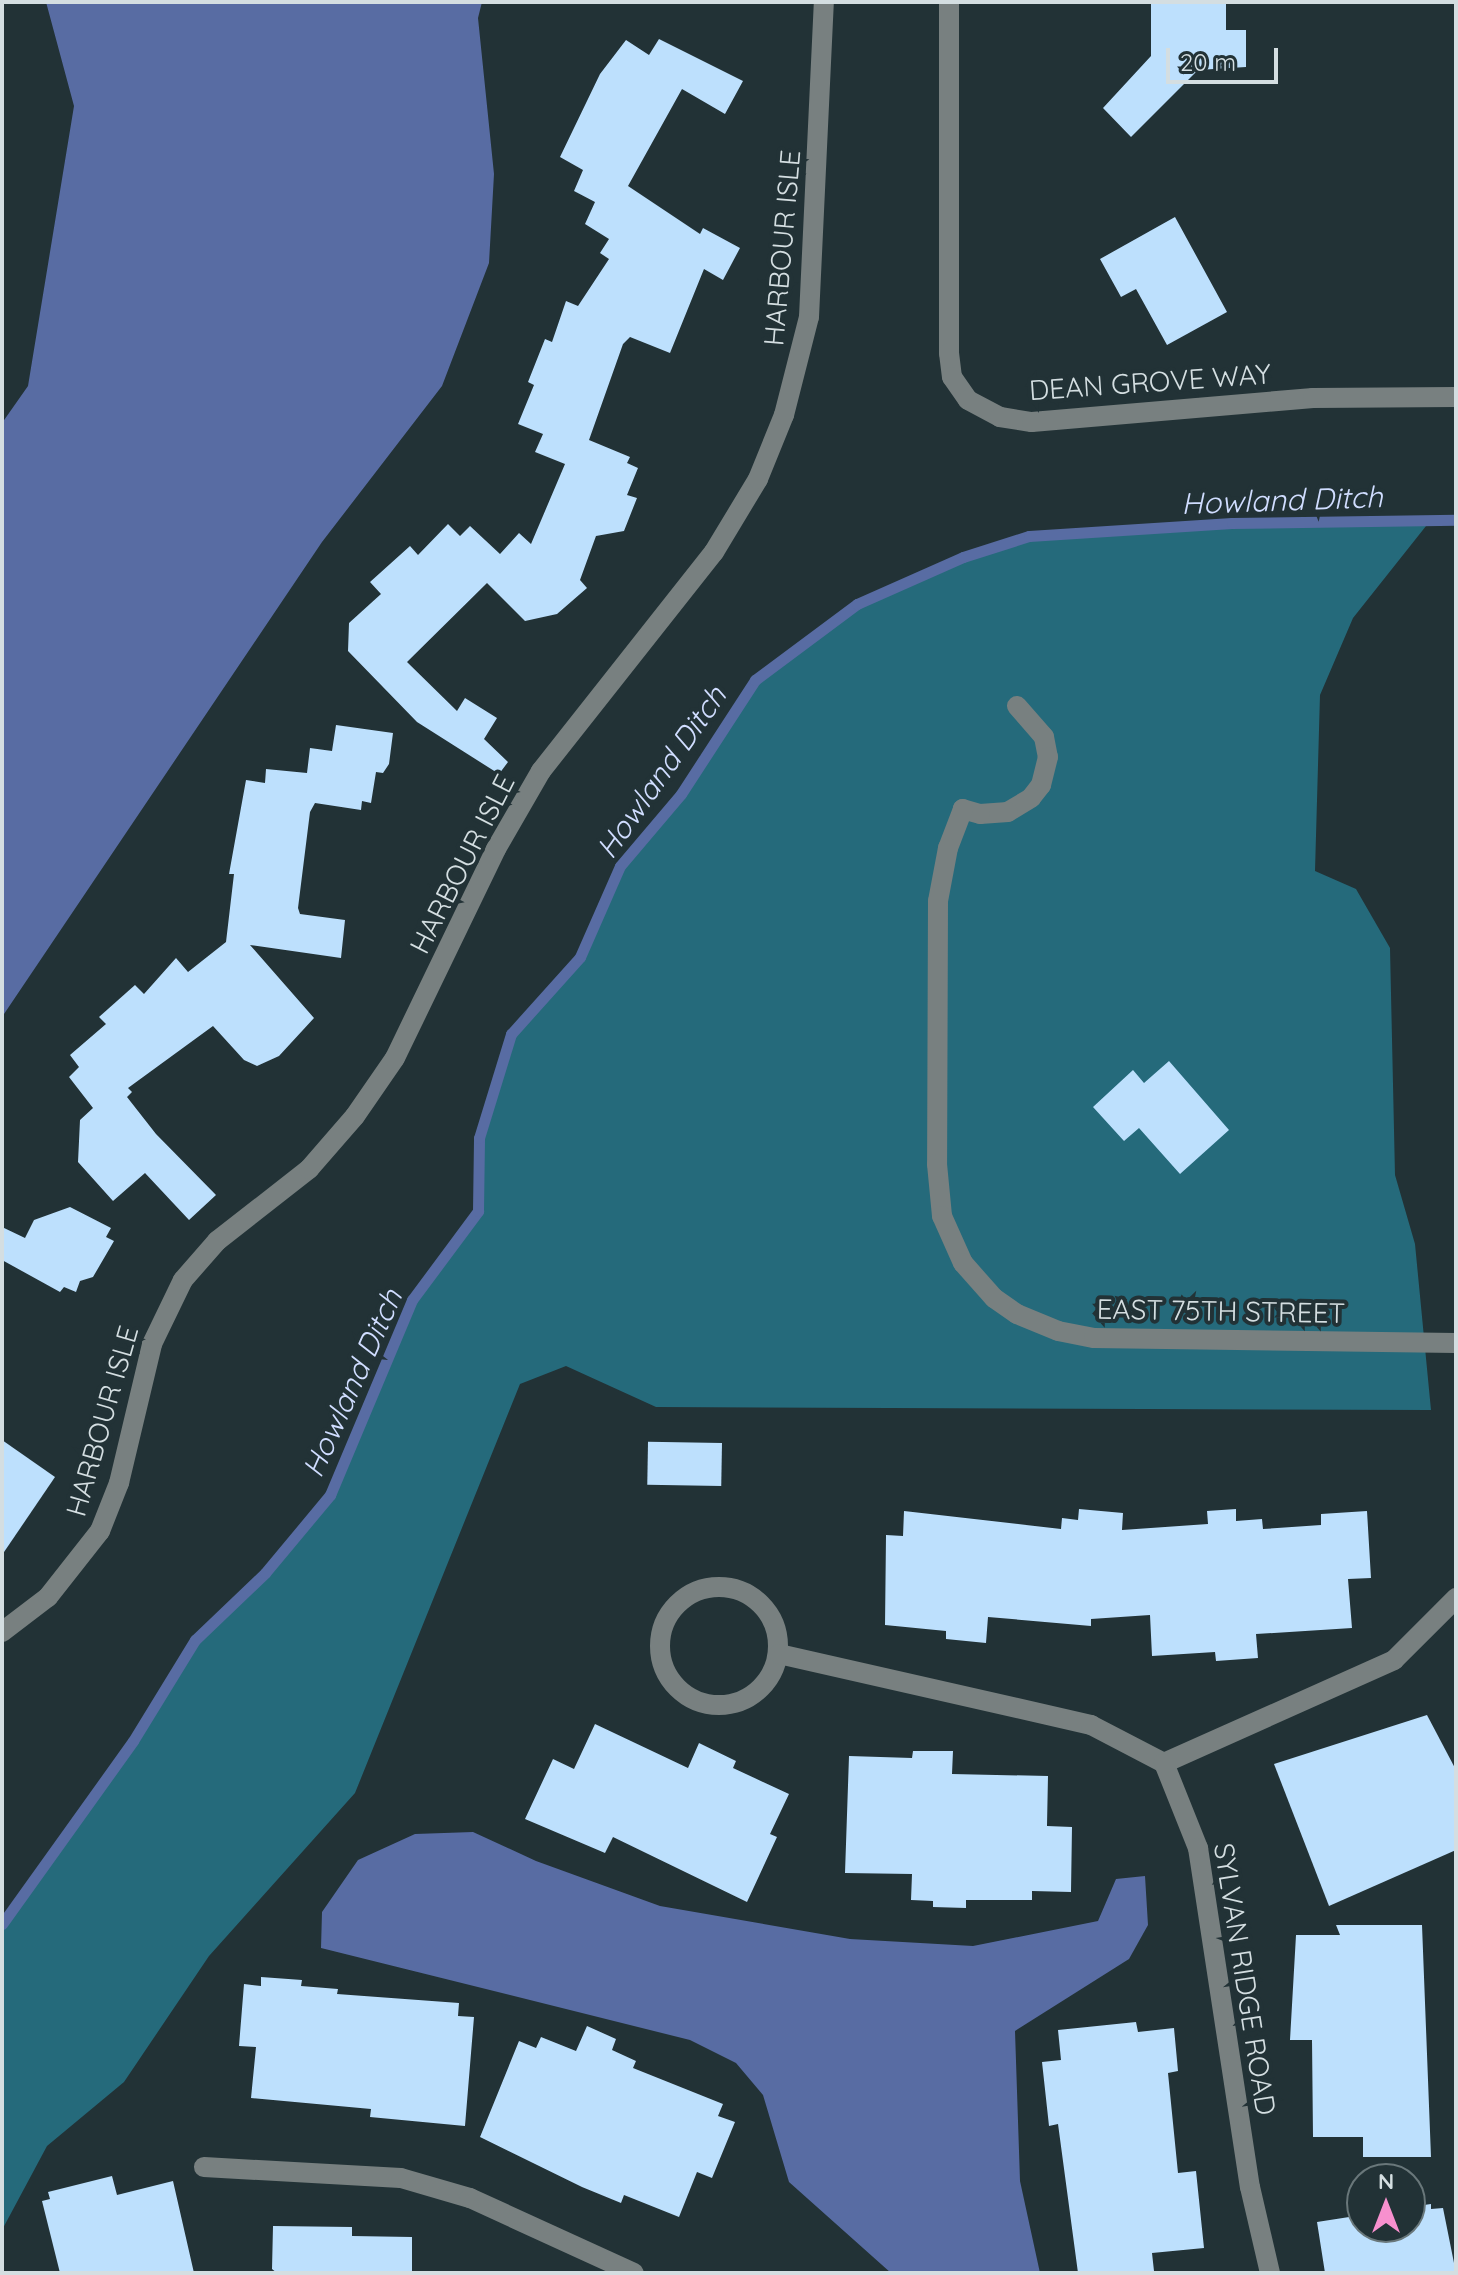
<!DOCTYPE html>
<style>
body{margin:0}
#map{position:relative;width:1458px;height:2275px;overflow:hidden;background:#223236;font-family:Quicksand,sans-serif}
div>[style]{position:absolute}
.forest>*{inset:0;background:#256a7b}
.water>*{inset:0;background:#586ca3}
.stream>*{height:11px;margin:-5.5px;padding:0 5.5px;transform-origin:5.5px;border-radius:5.5px;background:#586ca3}
.building>*{inset:0;background:#bde0fd;transform-origin:0 0}
.minor>*{height:20px;margin:-10px;padding:0 10px;transform-origin:10px;border-radius:10px;background:#788080}
.minor>.ring{margin:-10px;padding:0;box-sizing:content-box;background:none;border:20px solid #788080;border-radius:50%}
span{translate:-50% -50%;white-space:nowrap;text-align:center;line-height:1.15;-webkit-text-stroke:8px #223236;paint-order:stroke}
.street-label{font-size:28px;color:#d4dee1}
.water-label{font-size:30px;color:#d0ddff;font-style:italic}
.frame{position:absolute;inset:0;border:4px solid #d4dee1;pointer-events:none}
.north{position:absolute;left:1346px;top:2163px;width:80px;height:80px;box-sizing:border-box;background:#223236;border:2px solid #69777a;border-radius:50%;rotate:0deg;font-size:22px;font-weight:700;line-height:32px;text-align:center;color:#d4dee1}
.north::after{content:'';display:block;margin:auto;width:28px;height:36px;background:#f790ce;clip-path:polygon(50% 0,100% 100%,50% 72%,0 100%)}
.scale{position:absolute;left:1166px;top:48px;width:112px;height:36px;box-sizing:border-box;border:4px solid #d4dee1;border-top:0;padding-left:10px;font-size:24px;line-height:28px;white-space:nowrap;color:#d4dee1;-webkit-text-stroke:6px #223236;paint-order:stroke}
</style>
<div id="map">
<div class="forest">
<div style="clip-path:polygon(1430px 521px,1353px 618px,1320px 695px,1315px 871px,1356px 889px,1390px 948px,1395px 1175px,1415px 1244px,1431px 1410px,656px 1407px,566px 1366px,520px 1384px,355px 1793px,209px 1956px,124px 2082px,47px 2146px,2px 2230px,2px 1924px,133px 1741px,195px 1640px,265px 1572px,330px 1495px,412px 1300px,478px 1211px,479px 1138px,511px 1034px,579px 957px,620px 866px,681px 794px,755px 680px,857px 604px,963px 557px,1029px 536px,1232px 523px)"></div>
</div>
<div class="water">
<div style="clip-path:polygon(46px 2px,482px 2px,478px 18px,494px 174px,489px 263px,442px 386px,322px 542px,2px 1017px,2px 423px,28px 386px,74px 106px)"></div>
<div style="clip-path:polygon(473px 1832px,536px 1861px,660px 1906px,850px 1939px,973px 1946px,1098px 1921px,1116px 1879px,1145px 1876px,1148px 1925px,1129px 1959px,1015px 2031px,1020px 2181px,1040px 2273px,891px 2273px,789px 2182px,763px 2095px,736px 2063px,690px 2040px,321px 1948px,322px 1912px,358px 1860px,415px 1834px)"></div>
</div>
<div class="stream">
<div style="left:2px;top:1924px;width:225px;rotate:-54.4deg"></div>
<div style="left:133px;top:1741px;width:119px;rotate:-58.5deg"></div>
<div style="left:195px;top:1640px;width:97px;rotate:-43.7deg"></div>
<div style="left:265px;top:1573px;width:102px;rotate:-50.2deg"></div>
<div style="left:330px;top:1495px;width:212px;rotate:-67.2deg"></div>
<div style="left:412px;top:1300px;width:111px;rotate:-53.4deg"></div>
<div style="left:478px;top:1211px;width:73px;rotate:-89.2deg"></div>
<div style="left:479px;top:1138px;width:109px;rotate:-72.9deg"></div>
<div style="left:511px;top:1034px;width:103px;rotate:-48.1deg"></div>
<div style="left:580px;top:957px;width:99px;rotate:-66.3deg"></div>
<div style="left:620px;top:866px;width:94px;rotate:-49.7deg"></div>
<div style="left:681px;top:794px;width:136px;rotate:-57deg"></div>
<div style="left:755px;top:680px;width:127px;rotate:-36.7deg"></div>
<div style="left:857px;top:604px;width:116px;rotate:-23.9deg"></div>
<div style="left:963px;top:557px;width:69px;rotate:-17.7deg"></div>
<div style="left:1029px;top:536px;width:203px;rotate:-3.7deg"></div>
<div style="left:1232px;top:523px;width:224px;rotate:-0.8deg"></div>
</div>
<div class="building">
<div style="clip-path:polygon(1151px 2px,1226px 2px,1226px 30px,1246px 30px,1246px 67px,1198px 70px,1131px 137px,1103px 108px,1151px 56px)"></div>
<div style="clip-path:polygon(659px 39px,743px 81px,725px 114px,682px 89px,628px 186px,700px 234px,703px 228px,740px 248px,723px 280px,704px 269px,670px 353px,630px 337px,623px 344px,589px 440px,630px 457px,627px 463px,638px 468px,627px 495px,637px 498px,624px 531px,596px 536px,580px 580px,587px 588px,557px 614px,525px 621px,487px 583px,407px 662px,457px 711px,465px 698px,497px 718px,484px 739px,508px 762px,499px 774px,417px 722px,348px 651px,349px 623px,381px 594px,370px 582px,410px 546px,418px 555px,448px 524px,460px 536px,470px 526px,500px 554px,519px 533px,531px 544px,565px 464px,535px 452px,543px 434px,518px 424px,534px 385px,528px 382px,545px 339px,552px 342px,566px 301px,578px 306px,609px 259px,600px 253px,609px 239px,585px 224px,595px 202px,574px 191px,583px 170px,560px 157px,600px 74px,626px 40px,649px 55px)"></div>
<div style="clip-path:polygon(1175px 217px,1227px 312px,1167px 345px,1136px 289px,1121px 297px,1100px 259px)"></div>
<div style="clip-path:polygon(336px 725px,393px 733px,389px 764px,383px 773px,376px 772px,371px 803px,362px 801px,361px 810px,315px 803px,310px 812px,298px 908px,300px 914px,345px 920px,341px 958px,250px 945px,314px 1018px,279px 1056px,257px 1066px,244px 1060px,213px 1026px,128px 1088px,132px 1092px,127px 1097px,156px 1134px,216px 1195px,189px 1220px,145px 1173px,113px 1201px,78px 1162px,80px 1120px,93px 1108px,69px 1077px,79px 1067px,70px 1055px,106px 1024px,99px 1017px,135px 985px,144px 994px,176px 958px,188px 972px,226px 942px,234px 874px,229px 874px,246px 780px,265px 783px,266px 769px,307px 773px,310px 748px,332px 751px)"></div>
<div style="clip-path:polygon(1169px 1061px,1229px 1130px,1180px 1174px,1139px 1128px,1124px 1141px,1093px 1107px,1133px 1070px,1144px 1083px)"></div>
<div style="clip-path:polygon(70px 1207px,111px 1228px,106px 1237px,114px 1241px,93px 1277px,80px 1281px,76px 1292px,64px 1287px,60px 1292px,2px 1260px,2px 1227px,25px 1238px,34px 1220px)"></div>
<div style="clip-path:polygon(2px 1440px,55px 1477px,2px 1555px)"></div>
<div style="left:722px;top:1443px;width:43px;height:74px;rotate:91deg"></div>
<div style="clip-path:polygon(1079px 1509px,1123px 1513px,1122px 1530px,1208px 1524px,1207px 1511px,1236px 1509px,1236px 1521px,1262px 1519px,1263px 1529px,1321px 1525px,1321px 1514px,1367px 1511px,1371px 1578px,1348px 1579px,1352px 1628px,1256px 1634px,1258px 1658px,1216px 1661px,1215px 1652px,1152px 1656px,1150px 1615px,1091px 1619px,1091px 1626px,988px 1617px,986px 1643px,946px 1639px,946px 1631px,885px 1625px,886px 1535px,903px 1536px,904px 1511px,1061px 1529px,1062px 1518px,1078px 1520px)"></div>
<div style="clip-path:polygon(1427px 1715px,1456px 1770px,1456px 1850px,1329px 1906px,1274px 1764px)"></div>
<div style="clip-path:polygon(595px 1724px,688px 1768px,699px 1743px,736px 1761px,733px 1768px,789px 1794px,770px 1834px,777px 1837px,747px 1902px,613px 1837px,605px 1853px,525px 1819px,553px 1759px,574px 1769px)"></div>
<div style="clip-path:polygon(913px 1751px,953px 1751px,952px 1774px,1048px 1776px,1047px 1826px,1072px 1827px,1071px 1892px,1032px 1891px,1032px 1900px,966px 1900px,966px 1908px,933px 1907px,933px 1901px,911px 1900px,912px 1874px,845px 1873px,849px 1756px,912px 1758px)"></div>
<div style="clip-path:polygon(1336px 1925px,1422px 1925px,1431px 2157px,1363px 2157px,1363px 2137px,1313px 2137px,1312px 2040px,1290px 2040px,1296px 1935px,1340px 1935px)"></div>
<div style="clip-path:polygon(261px 1977px,302px 1980px,301px 1986px,338px 1989px,337px 1994px,459px 2003px,458px 2016px,474px 2017px,465px 2126px,370px 2117px,371px 2109px,251px 2098px,256px 2047px,239px 2046px,244px 1984px,261px 1986px)"></div>
<div style="clip-path:polygon(1136px 2022px,1138px 2032px,1174px 2028px,1178px 2071px,1168px 2073px,1178px 2173px,1196px 2171px,1204px 2248px,1152px 2253px,1154px 2271px,1078px 2273px,1058px 2124px,1049px 2126px,1042px 2062px,1061px 2060px,1058px 2030px)"></div>
<div style="clip-path:polygon(587px 2026px,616px 2039px,612px 2050px,636px 2061px,633px 2068px,723px 2104px,718px 2116px,735px 2122px,712px 2178px,697px 2172px,679px 2217px,624px 2195px,621px 2203px,582px 2187px,480px 2137px,519px 2041px,536px 2048px,541px 2037px,576px 2051px)"></div>
<div style="clip-path:polygon(112px 2176px,117px 2195px,173px 2181px,194px 2273px,60px 2273px,42px 2201px,50px 2199px,48px 2192px)"></div>
<div style="clip-path:polygon(1431px 2204px,1431px 2209px,1443px 2208px,1456px 2273px,1325px 2273px,1317px 2222px,1362px 2215px,1362px 2227px,1410px 2227px,1410px 2207px)"></div>
<div style="clip-path:polygon(273px 2226px,352px 2227px,352px 2236px,412px 2237px,412px 2273px,277px 2273px,272px 2269px)"></div>
</div>
<div class="minor">
<div style="left:949px;top:2px;width:351px;rotate:90deg"></div>
<div style="left:949px;top:353px;width:24px;rotate:83deg"></div>
<div style="left:952px;top:377px;width:28px;rotate:55deg"></div>
<div style="left:968px;top:400px;width:36px;rotate:28deg"></div>
<div style="left:1000px;top:417px;width:32px;rotate:9deg"></div>
<div style="left:1032px;top:422px;width:282px;rotate:-4.9deg"></div>
<div style="left:1313px;top:398px;width:143px;rotate:-0.4deg"></div>
<div style="left:1017px;top:706px;width:41px;rotate:48.9deg"></div>
<div style="left:1044px;top:737px;width:20px;rotate:79deg"></div>
<div style="left:1048px;top:757px;width:29px;rotate:104deg"></div>
<div style="left:1041px;top:785px;width:16px;rotate:128deg"></div>
<div style="left:1031px;top:798px;width:27px;rotate:149deg"></div>
<div style="left:1008px;top:812px;width:28px;rotate:176deg"></div>
<div style="left:980px;top:814px;width:18px;rotate:-164deg"></div>
<div style="left:963px;top:809px;width:42px;rotate:111deg"></div>
<div style="left:948px;top:848px;width:54px;rotate:100.7deg"></div>
<div style="left:938px;top:901px;width:263px;rotate:90.2deg"></div>
<div style="left:937px;top:1164px;width:52px;rotate:84.5deg"></div>
<div style="left:942px;top:1216px;width:51px;rotate:65.9deg"></div>
<div style="left:963px;top:1263px;width:47px;rotate:48.5deg"></div>
<div style="left:994px;top:1298px;width:28px;rotate:35deg"></div>
<div style="left:1017px;top:1314px;width:44px;rotate:22.5deg"></div>
<div style="left:1058px;top:1331px;width:37px;rotate:11deg"></div>
<div style="left:1094px;top:1338px;width:362px;rotate:0.8deg"></div>
<div class="ring" style="left:660px;top:1587px;width:98px;height:98px"></div>
<div style="left:2px;top:1632px;width:58px;rotate:-37.3deg"></div>
<div style="left:48px;top:1597px;width:84px;rotate:-51.8deg"></div>
<div style="left:100px;top:1531px;width:52px;rotate:-68.4deg"></div>
<div style="left:119px;top:1483px;width:143px;rotate:-76.6deg"></div>
<div style="left:152px;top:1344px;width:71px;rotate:-64.2deg"></div>
<div style="left:183px;top:1280px;width:52px;rotate:-48.9deg"></div>
<div style="left:217px;top:1241px;width:117px;rotate:-38deg"></div>
<div style="left:309px;top:1169px;width:70px;rotate:-49deg"></div>
<div style="left:355px;top:1116px;width:70px;rotate:-55.4deg"></div>
<div style="left:395px;top:1058px;width:232px;rotate:-64.2deg"></div>
<div style="left:496px;top:849px;width:90px;rotate:-60deg"></div>
<div style="left:541px;top:771px;width:279px;rotate:-51.7deg"></div>
<div style="left:714px;top:552px;width:85px;rotate:-58.9deg"></div>
<div style="left:758px;top:479px;width:69px;rotate:-67.9deg"></div>
<div style="left:784px;top:415px;width:101px;rotate:-75.7deg"></div>
<div style="left:809px;top:317px;width:315px;rotate:-87.3deg"></div>
<div style="left:779px;top:1654px;width:320px;rotate:12.8deg"></div>
<div style="left:1091px;top:1725px;width:82px;rotate:27.5deg"></div>
<div style="left:1164px;top:1763px;width:92px;rotate:68.2deg"></div>
<div style="left:1198px;top:1848px;width:343px;rotate:81.3deg"></div>
<div style="left:1250px;top:2187px;width:88px;rotate:76.9deg"></div>
<div style="left:1164px;top:1763px;width:252px;rotate:-24.1deg"></div>
<div style="left:1394px;top:1660px;width:88px;rotate:-45deg"></div>
<div style="left:204px;top:2167px;width:197px;rotate:3.2deg"></div>
<div style="left:401px;top:2178px;width:72px;rotate:16.2deg"></div>
<div style="left:470px;top:2198px;width:180px;rotate:24.6deg"></div>
</div>
<div class="street-label">
<span style="left:782px;top:248px;rotate:-85deg">HARBOUR ISLE</span>
<span style="left:1150px;top:382px;rotate:-4deg">DEAN GROVE WAY</span>
<span style="left:462px;top:864px;rotate:-63deg">HARBOUR ISLE</span>
<span style="left:1221px;top:1311px;rotate:1deg">EAST 75TH STREET</span>
<span style="left:102px;top:1421px;rotate:-74deg">HARBOUR ISLE</span>
<span style="left:1245px;top:1979px;rotate:81deg">SYLVAN RIDGE ROAD</span>
</div>
<div class="water-label">
<span style="left:1282px;top:500px;rotate:-2deg">Howland Ditch</span>
<span style="left:661px;top:772px;rotate:-55deg">Howland Ditch</span>
<span style="left:352px;top:1383px;rotate:-66deg">Howland Ditch</span>
</div>
<div class="frame"></div>
<div class="north">N</div>
<div class="scale">20 m</div>
</div>
